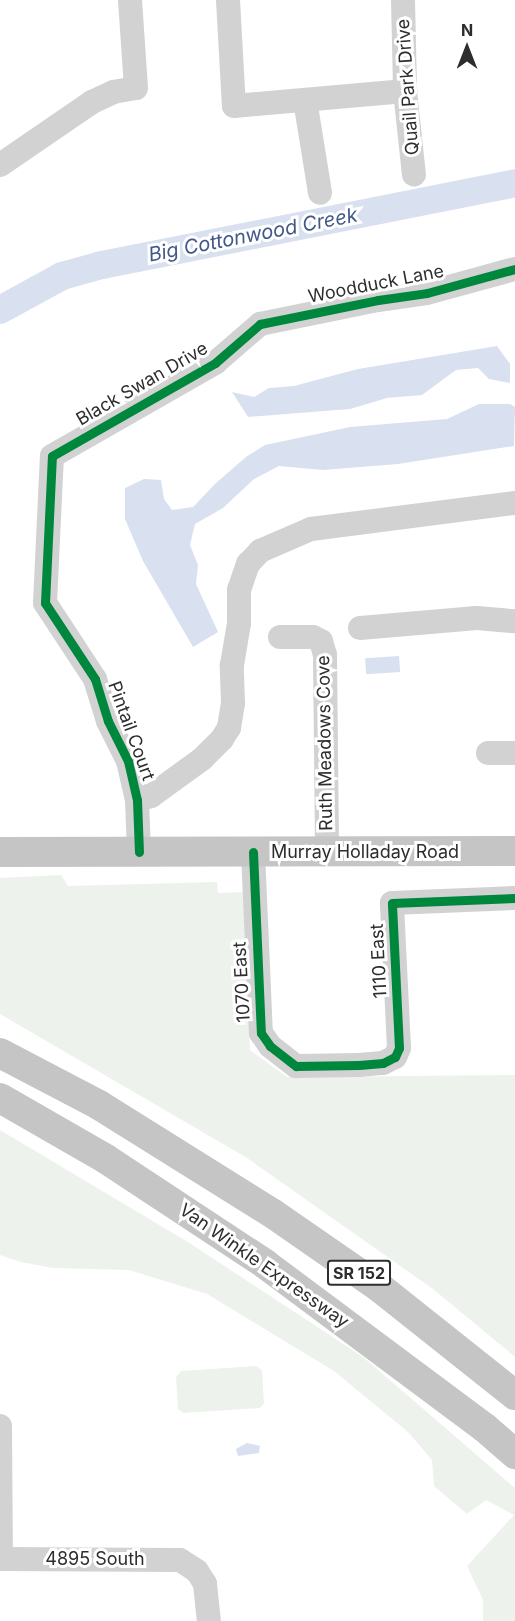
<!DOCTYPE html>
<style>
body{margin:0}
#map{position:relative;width:515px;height:1621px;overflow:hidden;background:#fff;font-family:Inter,sans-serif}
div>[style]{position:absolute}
.green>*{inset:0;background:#edf3ec}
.water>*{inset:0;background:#d9e0ef;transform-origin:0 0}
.river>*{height:28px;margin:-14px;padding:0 14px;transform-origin:14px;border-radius:14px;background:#d9e0ef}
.minor>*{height:24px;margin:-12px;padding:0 12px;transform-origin:12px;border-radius:12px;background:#d2d2d2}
.major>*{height:30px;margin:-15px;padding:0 15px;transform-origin:15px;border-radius:15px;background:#c5c5c5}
.cycleway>*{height:9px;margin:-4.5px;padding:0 4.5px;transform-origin:4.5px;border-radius:4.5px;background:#00873e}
span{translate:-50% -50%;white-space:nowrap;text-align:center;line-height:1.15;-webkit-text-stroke:6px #fff;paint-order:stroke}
.shield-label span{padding:2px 4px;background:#fff;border:2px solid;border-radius:4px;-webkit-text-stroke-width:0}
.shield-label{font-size:16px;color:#2d2d2d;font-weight:700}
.street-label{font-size:18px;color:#2d2d2d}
.water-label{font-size:20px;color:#425888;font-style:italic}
.north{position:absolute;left:437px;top:18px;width:60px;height:60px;-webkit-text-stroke:4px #fff;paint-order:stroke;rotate:0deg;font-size:16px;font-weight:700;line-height:24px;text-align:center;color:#2d2d2d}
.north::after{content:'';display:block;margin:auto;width:21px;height:27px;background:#2d2d2d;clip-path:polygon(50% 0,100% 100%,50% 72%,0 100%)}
</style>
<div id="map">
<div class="green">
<div style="clip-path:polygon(61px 875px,68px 886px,217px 882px,218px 893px,245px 892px,250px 1050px,287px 1077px,515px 1075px,515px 1357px,433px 1289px,247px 1158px,0 1014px,0 878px)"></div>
<div style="clip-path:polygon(0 1130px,188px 1242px,363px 1357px,515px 1488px,515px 1621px,483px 1621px,483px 1600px,467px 1566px,514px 1515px,486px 1500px,467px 1514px,434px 1486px,432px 1460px,408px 1432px,334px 1371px,207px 1294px,129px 1270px,53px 1268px,21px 1262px,0 1255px)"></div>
<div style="clip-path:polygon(256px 1366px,262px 1370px,264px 1403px,260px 1408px,183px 1413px,178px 1409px,176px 1377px,181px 1371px)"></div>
</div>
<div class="water">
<div style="clip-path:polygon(497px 346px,510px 364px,510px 383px,489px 379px,478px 368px,456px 370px,422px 395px,387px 398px,350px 409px,248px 417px,232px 392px,254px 397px,269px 388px,294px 386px,358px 369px)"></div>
<div style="clip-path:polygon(479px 404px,510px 404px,515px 407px,514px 446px,398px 464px,323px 470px,279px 466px,254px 479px,223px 508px,195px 524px,190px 545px,198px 565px,196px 584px,218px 632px,193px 647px,143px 561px,125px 519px,125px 488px,144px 479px,161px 480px,164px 499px,172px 510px,193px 507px,216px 483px,246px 457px,265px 445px,350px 427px,447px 419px)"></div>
<div style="left:399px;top:656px;width:16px;height:34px;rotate:86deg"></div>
<div style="clip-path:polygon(247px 1443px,260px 1446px,259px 1453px,238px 1456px,236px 1449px)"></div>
</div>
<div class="river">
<div style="left:0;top:310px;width:71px;rotate:-28.7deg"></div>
<div style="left:62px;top:276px;width:41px;rotate:-15.4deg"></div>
<div style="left:102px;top:265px;width:421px;rotate:-11.2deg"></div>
</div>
<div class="minor">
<div style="left:228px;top:0;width:106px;rotate:86.8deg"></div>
<div style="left:234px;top:106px;width:172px;rotate:-5deg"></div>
<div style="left:403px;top:0;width:91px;rotate:88.7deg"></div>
<div style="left:405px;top:91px;width:84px;rotate:83.9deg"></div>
<div style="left:305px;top:100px;width:94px;rotate:80.8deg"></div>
<div style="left:0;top:165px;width:112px;rotate:-34.4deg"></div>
<div style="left:92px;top:102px;width:23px;rotate:-25deg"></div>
<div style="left:113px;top:92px;width:23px;rotate:-10deg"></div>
<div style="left:136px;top:88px;width:88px;rotate:-93.9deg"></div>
<div style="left:360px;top:628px;width:117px;rotate:-4.9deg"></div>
<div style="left:477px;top:618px;width:38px;rotate:5deg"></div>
<div style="left:280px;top:637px;width:33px"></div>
<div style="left:313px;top:637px;width:9px;rotate:27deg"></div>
<div style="left:321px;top:641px;width:15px;rotate:74deg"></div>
<div style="left:325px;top:655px;width:197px;rotate:89.4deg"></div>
<div style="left:488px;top:753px;width:27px"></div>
<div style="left:137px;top:800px;width:15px;rotate:-16deg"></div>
<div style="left:151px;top:796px;width:63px;rotate:-36deg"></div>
<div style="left:202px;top:759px;width:28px;rotate:-45deg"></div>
<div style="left:222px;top:739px;width:13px;rotate:-58deg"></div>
<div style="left:229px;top:728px;width:25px;rotate:-81deg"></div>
<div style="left:233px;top:703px;width:38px;rotate:-92deg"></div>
<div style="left:232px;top:665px;width:43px;rotate:-80.5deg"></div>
<div style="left:239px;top:623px;width:33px;rotate:-90deg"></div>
<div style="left:239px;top:590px;width:28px;rotate:-71deg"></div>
<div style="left:248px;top:564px;width:18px;rotate:-47deg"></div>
<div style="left:260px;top:551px;width:56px;rotate:-23.3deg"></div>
<div style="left:311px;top:529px;width:206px;rotate:-7.3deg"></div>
<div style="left:139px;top:852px;width:52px;rotate:-92.2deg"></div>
<div style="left:137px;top:800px;width:40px;rotate:-103deg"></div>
<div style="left:128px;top:761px;width:45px;rotate:-116.6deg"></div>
<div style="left:108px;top:721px;width:44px;rotate:-107.2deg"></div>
<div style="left:95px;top:679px;width:91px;rotate:-123.3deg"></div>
<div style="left:45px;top:603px;width:147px;rotate:-87.3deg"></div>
<div style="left:52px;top:456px;width:188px;rotate:-29.7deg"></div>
<div style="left:215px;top:363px;width:60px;rotate:-40.9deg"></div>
<div style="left:260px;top:324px;width:120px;rotate:-11.5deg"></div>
<div style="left:378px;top:300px;width:49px;rotate:-8.1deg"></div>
<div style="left:427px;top:293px;width:91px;rotate:-15.3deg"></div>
<div style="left:253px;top:852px;width:181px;rotate:87.5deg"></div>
<div style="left:261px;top:1033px;width:16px;rotate:55deg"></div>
<div style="left:270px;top:1046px;width:33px;rotate:38deg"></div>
<div style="left:296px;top:1066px;width:63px;rotate:-0.9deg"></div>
<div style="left:359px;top:1065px;width:24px;rotate:-5deg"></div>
<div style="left:383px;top:1063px;width:13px;rotate:-27deg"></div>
<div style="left:395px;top:1057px;width:10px;rotate:-66deg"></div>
<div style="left:399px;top:1048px;width:145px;rotate:-92.8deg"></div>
<div style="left:392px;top:903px;width:123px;rotate:-2.3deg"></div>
<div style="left:0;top:1426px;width:133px;rotate:89.6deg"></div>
<div style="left:0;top:1559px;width:180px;rotate:0.3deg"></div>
<div style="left:180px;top:1560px;width:20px;rotate:33deg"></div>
<div style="left:197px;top:1571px;width:15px;rotate:58deg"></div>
<div style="left:205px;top:1584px;width:37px;rotate:84deg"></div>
</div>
<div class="major">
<div style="left:0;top:852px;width:515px;rotate:-0.11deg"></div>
<div style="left:0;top:1053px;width:112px;rotate:27.7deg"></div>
<div style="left:99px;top:1105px;width:204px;rotate:32deg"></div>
<div style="left:272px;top:1213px;width:130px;rotate:34.7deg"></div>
<div style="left:379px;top:1287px;width:174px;rotate:38.5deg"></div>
<div style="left:0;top:1098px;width:122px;rotate:29.9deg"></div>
<div style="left:106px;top:1159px;width:191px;rotate:33.4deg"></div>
<div style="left:265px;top:1264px;width:274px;rotate:36.7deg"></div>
<div style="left:485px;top:1428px;width:40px;rotate:41deg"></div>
</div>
<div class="cycleway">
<div style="left:139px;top:852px;width:52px;rotate:-92.2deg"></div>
<div style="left:137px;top:800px;width:40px;rotate:-103deg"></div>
<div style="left:128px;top:761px;width:45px;rotate:-116.6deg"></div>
<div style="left:108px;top:721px;width:44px;rotate:-107.2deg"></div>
<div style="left:95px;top:679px;width:91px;rotate:-123.3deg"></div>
<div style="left:45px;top:603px;width:147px;rotate:-87.3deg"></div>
<div style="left:52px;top:456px;width:188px;rotate:-29.7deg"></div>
<div style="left:215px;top:363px;width:60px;rotate:-40.9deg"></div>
<div style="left:260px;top:324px;width:120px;rotate:-11.5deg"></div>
<div style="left:378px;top:300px;width:49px;rotate:-8.1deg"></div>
<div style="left:427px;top:293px;width:91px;rotate:-15.3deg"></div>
<div style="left:253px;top:852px;width:181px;rotate:87.5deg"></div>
<div style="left:261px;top:1033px;width:16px;rotate:55deg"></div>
<div style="left:270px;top:1046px;width:33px;rotate:38deg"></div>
<div style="left:296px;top:1066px;width:63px;rotate:-0.9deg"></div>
<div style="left:359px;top:1065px;width:24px;rotate:-5deg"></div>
<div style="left:383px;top:1063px;width:13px;rotate:-27deg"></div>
<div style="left:395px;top:1057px;width:10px;rotate:-66deg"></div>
<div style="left:399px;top:1048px;width:145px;rotate:-92.8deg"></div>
<div style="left:392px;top:903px;width:123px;rotate:-2.3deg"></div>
</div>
<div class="shield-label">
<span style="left:359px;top:1273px">SR 152</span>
</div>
<div class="street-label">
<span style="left:408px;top:87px;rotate:-94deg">Quail Park Drive</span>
<span style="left:376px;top:284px;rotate:-11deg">Woodduck Lane</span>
<span style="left:142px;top:384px;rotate:-30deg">Black Swan Drive</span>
<span style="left:131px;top:731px;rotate:70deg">Pintail Court</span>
<span style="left:325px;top:743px;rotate:-91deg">Ruth Meadows Cove</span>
<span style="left:365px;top:852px">Murray Holladay Road</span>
<span style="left:379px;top:961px;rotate:-93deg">1110 East</span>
<span style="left:242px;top:982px;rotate:-93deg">1070 East</span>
<span style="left:264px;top:1266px;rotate:35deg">Van Winkle Expressway</span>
<span style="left:95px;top:1559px">4895 South</span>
</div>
<div class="water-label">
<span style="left:253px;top:235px;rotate:-11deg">Big Cottonwood Creek</span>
</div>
<div class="north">N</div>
</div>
